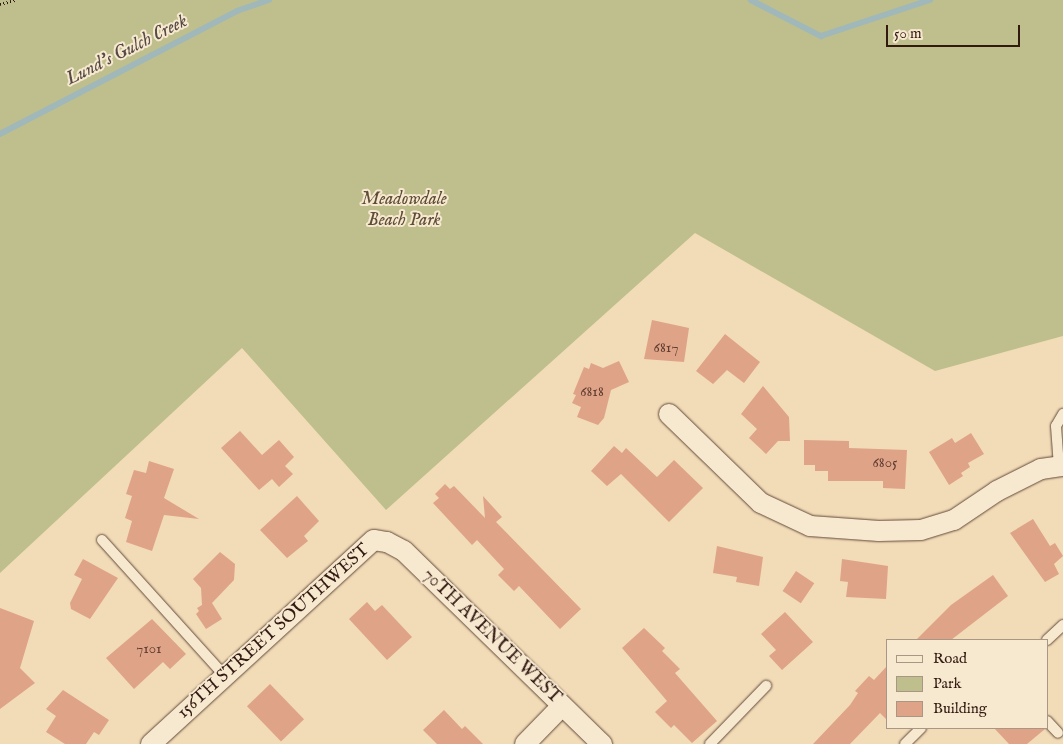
<!DOCTYPE html>
<style>
body{margin:0}
#map{position:relative;width:1063px;height:744px;overflow:hidden;background:#f2dbb7;font-family:"IM FELL English",serif}
div>[style]{position:absolute}
.green>*{inset:0;background:#bebf8c}
.stream>*{height:5.5px;margin:-2.75px;padding:0 2.75px;transform-origin:2.75px;border-radius:2.75px;background:#a0b8b9}
.building>*{inset:0;background:#dfa388;transform-origin:0 0}
.path>*{height:3px;margin-top:-1.5px;transform-origin:0;background:repeating-linear-gradient(90deg,#331a11 0 1px,transparent 0 3.5px)}
.roads{filter:drop-shadow(0 0 1px #634a3a) drop-shadow(0 0 1px #634a3a)}
.lane>*{height:10px;margin:-5px;padding:0 5px;transform-origin:5px;border-radius:5px;background:#f7e8d0}
.street>*{height:20px;margin:-10px;padding:0 10px;transform-origin:10px;border-radius:10px;background:#f7e8d0}
span{translate:-50% -50%;white-space:nowrap;text-align:center;line-height:1.15;-webkit-text-stroke:4px #f7e8d0;paint-order:stroke}
.number-label{font-size:15px;color:#5e3c2f}
.number-label span{-webkit-text-stroke-width:0}
.park-label{font-size:18px;color:#5d4c36;font-style:italic}
.street-label{font-size:18px;color:#331a11}
.water-label{font-size:19px;color:#544943;font-style:italic}
.legend{position:absolute;left:886px;top:639px;width:162px;height:90px;box-sizing:border-box;background:#f7e8d0;border:1px solid #a99684;margin:0;padding:6px 9px;list-style:none;font-size:15px;color:#331a11}
.legend li{display:flex;align-items:center;gap:10px;height:25px}
.legend b{width:25px;border:1px solid #a99684}
.scale{position:absolute;left:886px;top:25px;width:134px;height:22px;box-sizing:border-box;border:2px solid #331a11;border-top:0;padding-left:6px;font-size:15px;line-height:18px;white-space:nowrap;color:#331a11;-webkit-text-stroke:4px #f7e8d0;paint-order:stroke}
</style>
<div id="map">
<div class="green">
<div style="clip-path:polygon(0 0,1063px 0,1063px 336px,935px 371px,695px 233px,386px 510px,242px 348px,0 573px)"></div>
</div>
<div class="stream">
<div style="left:751px;top:0;width:79px;rotate:27.2deg"></div>
<div style="left:821px;top:36px;width:115px;rotate:-18.3deg"></div>
<div style="left:0;top:134px;width:267px;rotate:-27.4deg"></div>
<div style="left:237px;top:11px;width:34px;rotate:-19deg"></div>
</div>
<div class="building">
<div style="clip-path:polygon(652px 320px,689px 328px,684px 362px,644px 359px)"></div>
<div style="clip-path:polygon(725px 334px,760px 362px,744px 383px,727px 370px,713px 384px,696px 371px)"></div>
<div style="clip-path:polygon(619px 361px,629px 382px,611px 390px,604px 418px,598px 425px,577px 417px,581px 407px,572px 403px,576px 395px,573px 394px,584px 367px,589px 369px,591px 363px,603px 368px)"></div>
<div style="clip-path:polygon(763px 386px,789px 417px,790px 441px,778px 441px,766px 454px,749px 438px,757px 429px,741px 414px)"></div>
<div style="clip-path:polygon(240px 431px,262px 455px,279px 440px,294px 457px,285px 466px,293px 474px,279px 487px,272px 479px,259px 490px,221px 448px)"></div>
<div style="clip-path:polygon(971px 433px,984px 454px,968px 463px,970px 467px,961px 473px,963px 476px,949px 485px,929px 452px,952px 438px,955px 443px)"></div>
<div style="clip-path:polygon(804px 440px,849px 441px,849px 448px,907px 450px,905px 489px,883px 488px,883px 481px,828px 481px,828px 471px,815px 471px,815px 465px,804px 465px)"></div>
<div style="clip-path:polygon(614px 446px,622px 453px,626px 448px,657px 477px,674px 460px,703px 488px,669px 522px,621px 474px,607px 486px,591px 471px)"></div>
<div style="clip-path:polygon(149px 461px,174px 469px,164px 498px,199px 519px,164px 515px,152px 551px,126px 542px,132px 521px,125px 518px,132px 496px,126px 494px,134px 470px,146px 473px)"></div>
<div style="clip-path:polygon(445px 484px,450px 489px,454px 486px,485px 518px,483px 496px,502px 517px,496px 522px,581px 609px,560px 629px,519px 586px,514px 591px,498px 575px,504px 569px,477px 540px,472px 545px,433px 503px,439px 498px,435px 494px)"></div>
<div style="clip-path:polygon(297px 496px,319px 521px,304px 536px,308px 541px,287px 558px,260px 530px)"></div>
<div style="clip-path:polygon(1033px 519px,1050px 546px,1055px 543px,1063px 556px,1054px 564px,1059px 574px,1045px 582px,1010px 533px)"></div>
<div style="clip-path:polygon(717px 546px,763px 557px,759px 586px,736px 582px,737px 577px,713px 573px)"></div>
<div style="clip-path:polygon(220px 552px,235px 564px,234px 580px,212px 603px,222px 619px,206px 629px,196px 614px,199px 611px,197px 608px,202px 605px,201px 588px,193px 579px)"></div>
<div style="clip-path:polygon(83px 559px,118px 578px,90px 619px,71px 609px,70px 603px,82px 579px,74px 575px)"></div>
<div style="clip-path:polygon(842px 559px,888px 566px,886px 599px,846px 597px,848px 582px,840px 581px)"></div>
<div style="left:796px;top:571px;width:22px;height:24px;rotate:34deg"></div>
<div style="clip-path:polygon(993px 575px,1008px 596px,951px 640px,916px 640px,951px 605px)"></div>
<div style="clip-path:polygon(367px 602px,375px 611px,382px 605px,412px 637px,387px 660px,349px 619px)"></div>
<div style="clip-path:polygon(0 608px,34px 621px,20px 668px,35px 683px,0 709px)"></div>
<div style="clip-path:polygon(785px 612px,813px 642px,782px 670px,769px 656px,776px 650px,761px 634px)"></div>
<div style="clip-path:polygon(152px 619px,186px 654px,170px 669px,163px 662px,134px 689px,106px 658px)"></div>
<div style="clip-path:polygon(644px 628px,665px 648px,662px 651px,680px 669px,675px 673px,717px 721px,692px 743px,674px 725px,671px 728px,655px 712px,667px 701px,622px 648px)"></div>
<div style="clip-path:polygon(887px 666px,887px 720px,880px 713px,850px 744px,813px 744px,850px 705px,858px 693px,855px 691px,869px 676px,874px 680px)"></div>
<div style="left:270px;top:684px;width:49px;height:32px;rotate:46deg"></div>
<div style="clip-path:polygon(63px 690px,109px 720px,99px 735px,94px 732px,86px 744px,65px 744px,46px 732px,56px 716px,46px 709px)"></div>
<div style="clip-path:polygon(444px 710px,462px 729px,465px 726px,483px 744px,437px 744px,423px 730px)"></div>
<div style="clip-path:polygon(994px 728px,1044px 728px,1045px 729px,1027px 744px,1009px 744px)"></div>
</div>
<div class="path">
<div style="left:0;top:4px;width:16px;rotate:-15deg"></div>
</div>
<div class="roads">
<div class="lane">
<div style="left:1059px;top:467px;width:41px;rotate:-94.2deg"></div>
<div style="left:1056px;top:426px;width:14px;rotate:-60deg"></div>
<div style="left:102px;top:540px;width:183px;rotate:47.9deg"></div>
<div style="left:1047px;top:640px;width:22px;rotate:-43deg"></div>
<div style="left:1047px;top:721px;width:16px;rotate:47deg"></div>
<div style="left:710px;top:744px;width:81px;rotate:-46deg"></div>
<div style="left:905px;top:744px;width:23px;rotate:-45deg"></div>
</div>
<div class="street">
<div style="left:669px;top:414px;width:128px;rotate:44.1deg"></div>
<div style="left:761px;top:503px;width:54px;rotate:25.1deg"></div>
<div style="left:810px;top:526px;width:69px;rotate:4.1deg"></div>
<div style="left:879px;top:531px;width:42px;rotate:-1.4deg"></div>
<div style="left:921px;top:530px;width:34px;rotate:-17deg"></div>
<div style="left:954px;top:520px;width:52px;rotate:-34deg"></div>
<div style="left:997px;top:491px;width:49px;rotate:-26.6deg"></div>
<div style="left:1041px;top:469px;width:22px;rotate:-8deg"></div>
<div style="left:151px;top:744px;width:302px;rotate:-42.5deg"></div>
<div style="left:374px;top:540px;width:13px;rotate:9deg"></div>
<div style="left:387px;top:542px;width:19px;rotate:28deg"></div>
<div style="left:404px;top:551px;width:277px;rotate:44.3deg"></div>
<div style="left:525px;top:744px;width:53px;rotate:-45.8deg"></div>
</div>
</div>
<div class="number-label">
<span style="left:666px;top:348px">6817</span>
<span style="left:592px;top:392px">6818</span>
<span style="left:885px;top:463px">6805</span>
<span style="left:149px;top:649px">7101</span>
</div>
<div class="park-label">
<span style="left:404px;top:211px">Meadowdale<br>Beach Park</span>
</div>
<div class="street-label">
<span style="left:274px;top:632px;rotate:-42deg">156TH STREET SOUTHWEST</span>
<span style="left:491px;top:637px;rotate:44deg">70TH AVENUE WEST</span>
</div>
<div class="water-label">
<span style="left:127px;top:51px;rotate:-27deg">Lund's Gulch Creek</span>
</div>
<ul class="legend">
<li><b style="height:6px;background:#f7e8d0"></b>Road</li>
<li><b style="height:14px;background:#bebf8c"></b>Park</li>
<li><b style="height:14px;background:#dfa388"></b>Building</li>
</ul>
<div class="scale">50 m</div>
</div>
